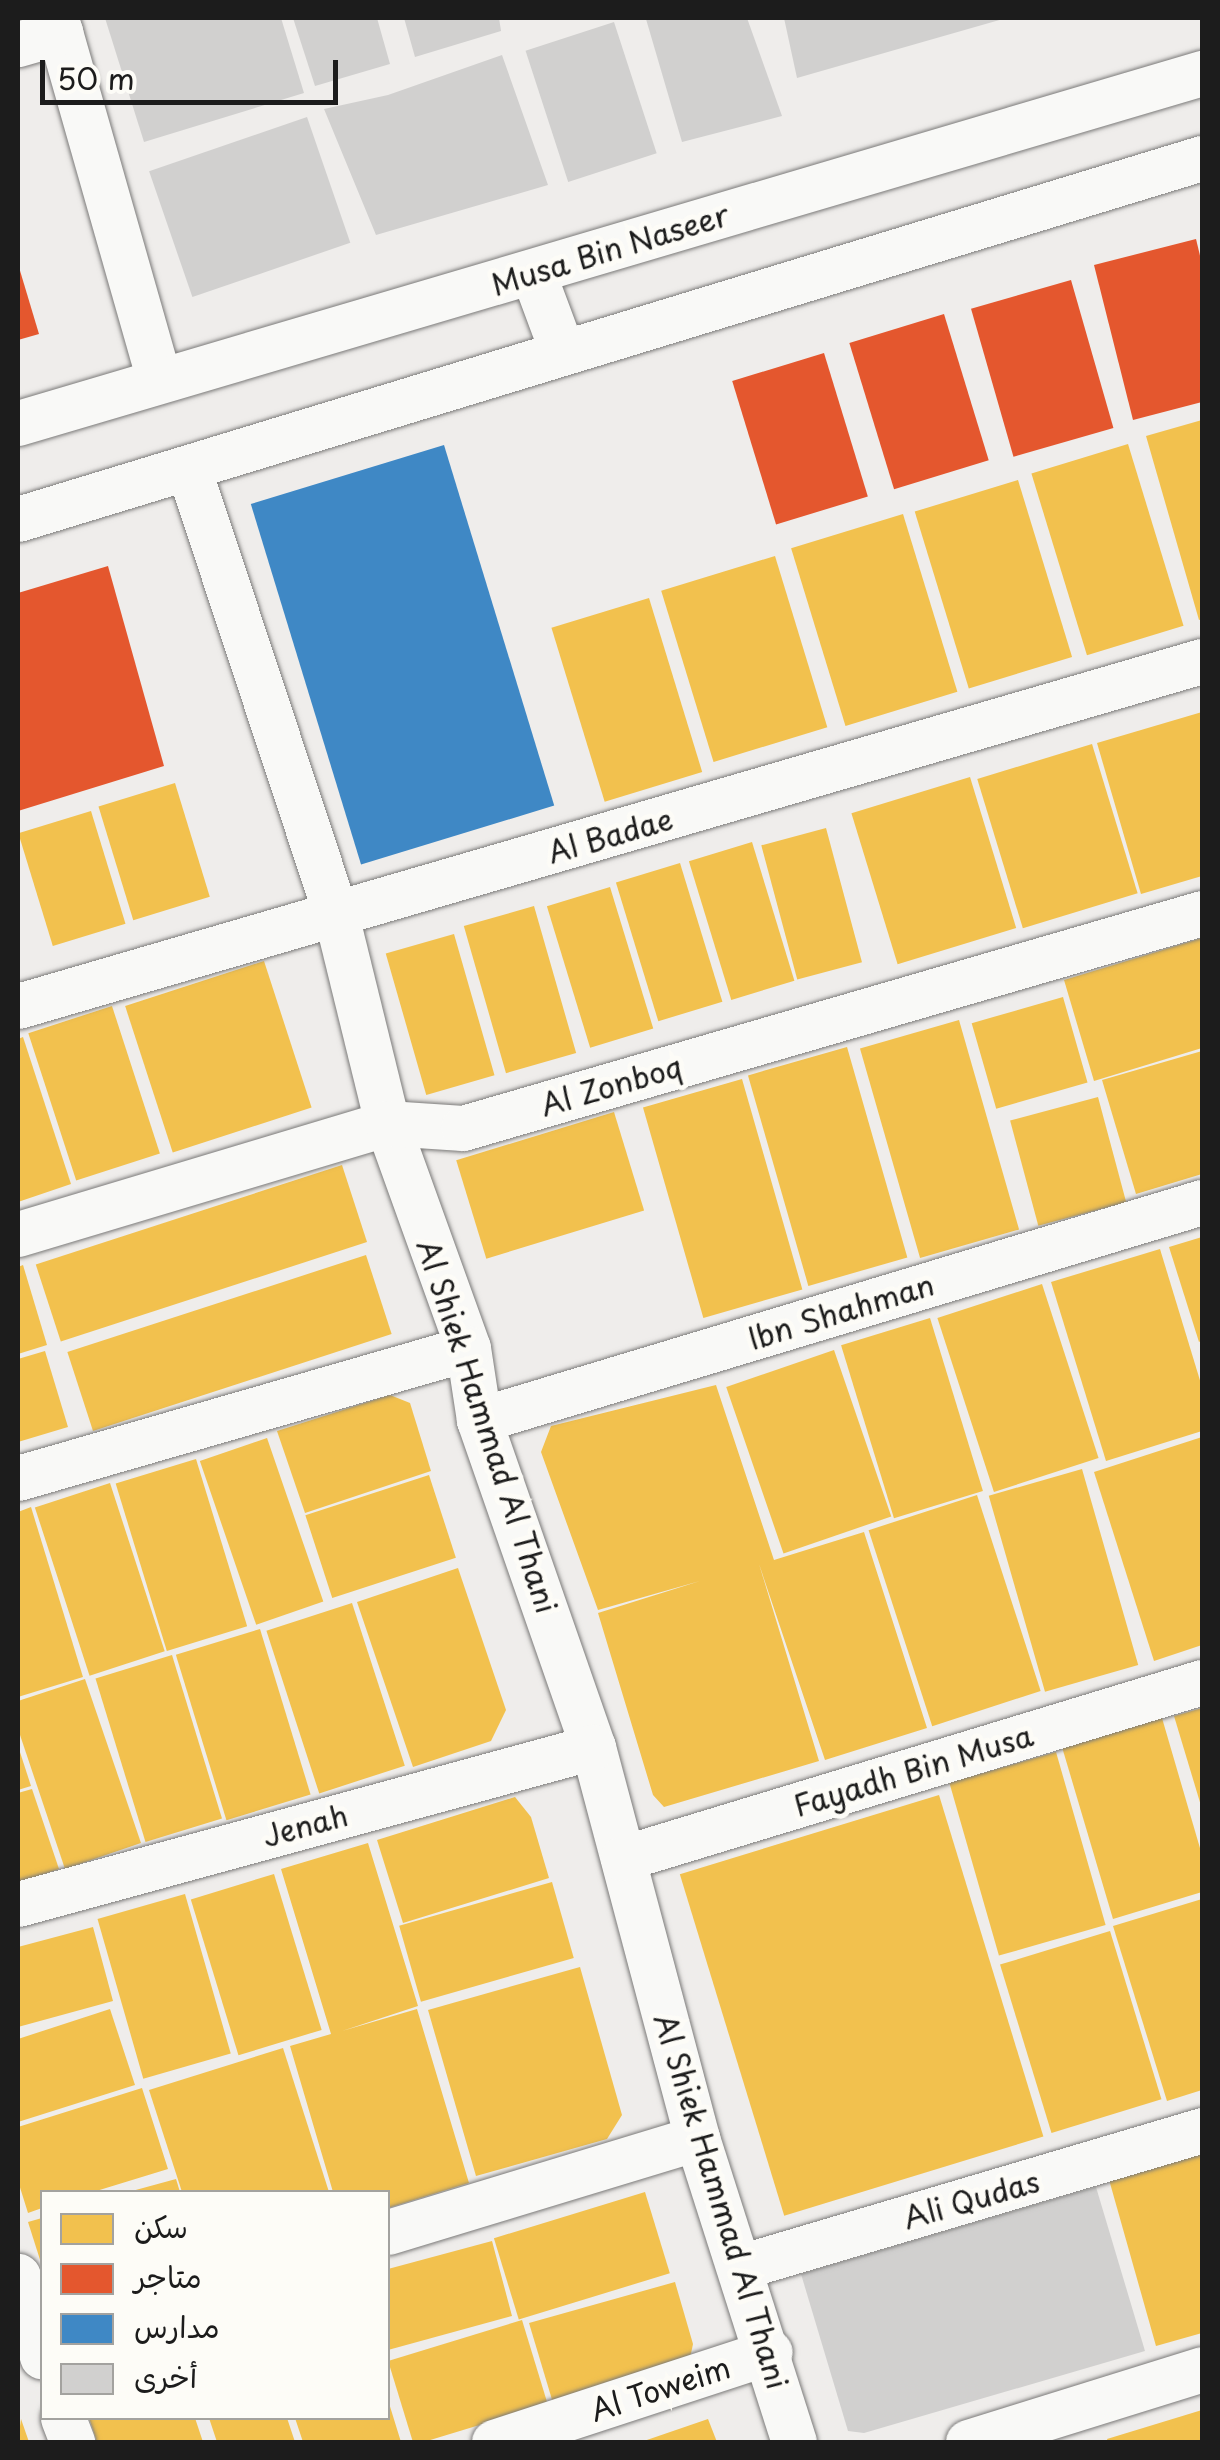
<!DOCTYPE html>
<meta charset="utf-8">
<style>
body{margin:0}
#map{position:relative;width:1220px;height:2460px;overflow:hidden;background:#efedeb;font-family:"Playpen Sans","Playpen Sans Arabic",sans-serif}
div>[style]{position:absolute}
.homes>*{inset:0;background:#f2c14e;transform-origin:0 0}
.shops>*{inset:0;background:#e4572e;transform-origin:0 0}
.schools>*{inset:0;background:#3f88c5;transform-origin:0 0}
.building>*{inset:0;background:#d1d0cf;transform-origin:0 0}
.roads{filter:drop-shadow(0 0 2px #7b7a79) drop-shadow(0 0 2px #7b7a79)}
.minor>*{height:45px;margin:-22.5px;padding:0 22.5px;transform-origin:22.5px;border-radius:22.5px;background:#f9f9f7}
span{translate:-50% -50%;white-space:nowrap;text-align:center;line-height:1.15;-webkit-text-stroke:10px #fdfcf7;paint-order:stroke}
.street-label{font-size:30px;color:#1c1c1c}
.frame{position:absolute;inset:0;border:20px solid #1c1c1c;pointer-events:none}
.legend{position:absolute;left:40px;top:2190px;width:350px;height:230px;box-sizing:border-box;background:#fdfcf7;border:2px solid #a3a29f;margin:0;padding:12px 18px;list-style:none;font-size:30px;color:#1c1c1c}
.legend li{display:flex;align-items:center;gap:20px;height:50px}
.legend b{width:50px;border:2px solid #a3a29f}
.scale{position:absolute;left:40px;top:60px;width:298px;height:45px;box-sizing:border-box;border:5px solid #1c1c1c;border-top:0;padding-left:12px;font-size:30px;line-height:35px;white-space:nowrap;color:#1c1c1c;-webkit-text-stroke:8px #fdfcf7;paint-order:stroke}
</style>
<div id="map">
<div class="homes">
<div style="clip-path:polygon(1202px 420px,1202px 619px,1199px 620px,1146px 436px)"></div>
<div style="left:1128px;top:444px;width:190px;height:101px;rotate:73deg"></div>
<div style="left:1018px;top:480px;width:185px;height:108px;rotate:73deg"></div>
<div style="left:903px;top:514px;width:186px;height:117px;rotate:73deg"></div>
<div style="left:775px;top:556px;width:179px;height:119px;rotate:73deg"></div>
<div style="left:649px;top:598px;width:182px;height:102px;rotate:73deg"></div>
<div style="clip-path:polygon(1202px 712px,1202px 876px,1141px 894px,1097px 743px)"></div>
<div style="left:1092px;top:744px;width:156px;height:120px;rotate:73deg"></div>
<div style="left:970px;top:777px;width:158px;height:124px;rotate:73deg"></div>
<div style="left:175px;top:783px;width:119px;height:80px;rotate:73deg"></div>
<div style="left:91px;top:811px;width:118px;height:76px;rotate:73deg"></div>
<div style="left:826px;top:828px;width:139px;height:67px;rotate:75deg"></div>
<div style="left:752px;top:842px;width:145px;height:66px;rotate:73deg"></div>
<div style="left:680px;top:863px;width:145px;height:67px;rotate:73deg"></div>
<div style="left:610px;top:887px;width:148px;height:66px;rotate:73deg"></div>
<div style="left:534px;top:906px;width:153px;height:73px;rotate:74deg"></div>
<div style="left:454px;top:934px;width:147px;height:71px;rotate:74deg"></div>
<div style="clip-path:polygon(1202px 938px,1202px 1048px,1094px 1081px,1064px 980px)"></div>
<div style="left:264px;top:961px;width:154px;height:146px;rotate:72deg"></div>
<div style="left:1063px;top:997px;width:89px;height:95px;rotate:74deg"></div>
<div style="left:112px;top:1006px;width:155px;height:88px;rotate:72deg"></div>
<div style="left:959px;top:1020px;width:218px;height:103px;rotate:74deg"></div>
<div style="clip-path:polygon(23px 1037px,71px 1184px,18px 1202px,18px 1039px)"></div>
<div style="left:847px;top:1047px;width:219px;height:103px;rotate:74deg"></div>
<div style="clip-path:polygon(1202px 1051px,1202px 1174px,1136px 1194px,1102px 1080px)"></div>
<div style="left:742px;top:1079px;width:219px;height:103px;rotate:74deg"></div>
<div style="left:1098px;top:1097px;width:109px;height:91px;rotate:75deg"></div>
<div style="left:614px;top:1112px;width:103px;height:165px;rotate:73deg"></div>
<div style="left:342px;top:1165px;width:81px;height:322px;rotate:72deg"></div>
<div style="clip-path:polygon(1202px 1237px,1202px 1340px,1199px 1342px,1169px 1247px)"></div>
<div style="clip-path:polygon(1160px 1249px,1202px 1387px,1202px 1431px,1106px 1461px,1051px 1282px)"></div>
<div style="left:366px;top:1255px;width:83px;height:314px;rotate:72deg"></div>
<div style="clip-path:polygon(23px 1265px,47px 1345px,18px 1354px,18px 1267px)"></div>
<div style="left:1042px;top:1284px;width:183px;height:110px;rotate:72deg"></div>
<div style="left:930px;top:1318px;width:181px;height:93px;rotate:73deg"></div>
<div style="left:834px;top:1350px;width:176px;height:114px;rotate:71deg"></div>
<div style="clip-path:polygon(45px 1351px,68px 1427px,18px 1442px,18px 1359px)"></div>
<div style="clip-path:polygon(716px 1385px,774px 1560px,864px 1532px,927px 1728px,825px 1760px,759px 1564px,819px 1761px,664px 1807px,653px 1795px,598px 1613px,700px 1581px,598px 1610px,541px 1452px,551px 1426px)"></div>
<div style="clip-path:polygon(390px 1395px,410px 1403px,431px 1471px,305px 1513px,277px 1431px)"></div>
<div style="clip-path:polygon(1202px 1437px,1202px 1645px,1154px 1661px,1094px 1472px)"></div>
<div style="left:267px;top:1438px;width:173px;height:71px;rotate:71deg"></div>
<div style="left:196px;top:1459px;width:175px;height:84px;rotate:73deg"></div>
<div style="left:1082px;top:1469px;width:204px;height:97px;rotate:74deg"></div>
<div style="left:429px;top:1475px;width:87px;height:130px;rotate:72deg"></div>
<div style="left:110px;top:1483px;width:177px;height:79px;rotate:72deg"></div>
<div style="left:977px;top:1495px;width:206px;height:114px;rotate:72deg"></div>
<div style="clip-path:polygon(31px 1507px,83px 1677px,18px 1697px,18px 1512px)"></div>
<div style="clip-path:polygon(458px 1568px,506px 1710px,491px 1741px,413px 1767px,357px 1602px)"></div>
<div style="left:352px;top:1603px;width:171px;height:90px;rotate:72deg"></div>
<div style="left:260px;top:1629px;width:173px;height:88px;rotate:73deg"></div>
<div style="left:172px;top:1655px;width:171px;height:80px;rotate:73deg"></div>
<div style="clip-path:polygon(85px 1679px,141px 1843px,65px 1869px,18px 1729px,18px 1701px)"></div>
<div style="clip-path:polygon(1202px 1708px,1202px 1809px,1174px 1716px)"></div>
<div style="clip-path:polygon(1162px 1718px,1202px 1855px,1202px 1892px,1113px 1919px,1062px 1747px)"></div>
<div style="clip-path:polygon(18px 1746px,31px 1786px,18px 1790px)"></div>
<div style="left:1056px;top:1752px;width:180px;height:111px;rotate:74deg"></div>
<div style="clip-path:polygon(32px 1789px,59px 1869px,18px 1883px,18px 1793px)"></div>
<div style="left:939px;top:1795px;width:357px;height:271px;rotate:73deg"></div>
<div style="clip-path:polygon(515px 1797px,531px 1817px,549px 1878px,403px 1923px,377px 1840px)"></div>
<div style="clip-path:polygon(368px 1843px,418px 2006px,342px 2031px,417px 2009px,469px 2183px,388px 2208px,388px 2192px,333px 2192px,290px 2046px,331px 2034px,281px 1869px)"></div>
<div style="left:274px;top:1874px;width:163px;height:87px;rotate:73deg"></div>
<div style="left:552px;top:1882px;width:79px;height:159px;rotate:74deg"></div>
<div style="left:185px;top:1894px;width:166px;height:91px;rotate:74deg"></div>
<div style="clip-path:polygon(1202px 1899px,1202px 2090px,1167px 2101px,1113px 1926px)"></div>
<div style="clip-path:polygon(93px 1927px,113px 2001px,18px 2027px,18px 1947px)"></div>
<div style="left:1110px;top:1931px;width:176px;height:115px;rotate:73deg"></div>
<div style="clip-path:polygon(580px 1967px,622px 2115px,607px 2139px,476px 2176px,428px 2010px)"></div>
<div style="clip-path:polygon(110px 2009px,135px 2085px,18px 2122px,18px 2039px)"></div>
<div style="clip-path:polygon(283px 2048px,329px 2192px,182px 2192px,149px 2090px)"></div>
<div style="clip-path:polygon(142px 2088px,168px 2169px,93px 2192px,42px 2192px,42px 2208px,28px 2213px,18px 2181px,18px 2127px)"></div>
<div style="clip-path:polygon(1202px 2150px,1202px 2333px,1156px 2346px,1108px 2176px)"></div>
<div style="clip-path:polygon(176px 2179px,180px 2192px,132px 2192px,132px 2191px)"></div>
<div style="left:645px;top:2192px;width:85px;height:158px;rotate:73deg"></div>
<div style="clip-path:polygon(42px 2218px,42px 2266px,28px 2222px)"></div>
<div style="clip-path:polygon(492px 2241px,512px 2316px,388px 2350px,388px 2269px)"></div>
<div style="clip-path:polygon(675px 2282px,693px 2344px,689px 2363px,553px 2403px,529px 2323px)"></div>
<div style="left:522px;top:2320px;width:88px;height:140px;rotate:73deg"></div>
<div style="clip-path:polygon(388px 2400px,401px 2442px,303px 2442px,295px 2418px,388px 2418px)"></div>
<div style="clip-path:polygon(1202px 2410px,1202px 2442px,1108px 2442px,1107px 2439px)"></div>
<div style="clip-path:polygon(89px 2418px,195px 2418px,203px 2442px,97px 2442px)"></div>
<div style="clip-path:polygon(209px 2418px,287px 2418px,295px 2442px,217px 2442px)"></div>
<div style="clip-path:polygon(21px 2419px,29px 2442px,18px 2442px)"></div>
<div style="clip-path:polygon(708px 2419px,717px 2442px,641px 2442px)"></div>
</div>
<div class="shops">
<div style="clip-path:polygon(1196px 239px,1202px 264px,1202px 402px,1133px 420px,1094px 265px)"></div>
<div style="clip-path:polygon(18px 264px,39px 334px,18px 340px)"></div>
<div style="left:1071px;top:280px;width:154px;height:104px;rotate:74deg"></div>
<div style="left:944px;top:314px;width:153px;height:99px;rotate:73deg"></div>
<div style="left:824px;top:353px;width:150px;height:96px;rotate:73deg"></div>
<div style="clip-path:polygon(108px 566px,164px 766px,18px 811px,18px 593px)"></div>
</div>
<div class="schools">
<div style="left:444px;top:445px;width:377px;height:202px;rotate:73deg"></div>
</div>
<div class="building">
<div style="clip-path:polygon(105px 18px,281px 18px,304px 93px,144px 142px)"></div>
<div style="clip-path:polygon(293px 18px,377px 18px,390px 64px,315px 86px)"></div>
<div style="clip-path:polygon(404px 18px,499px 18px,501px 31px,415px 57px)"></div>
<div style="clip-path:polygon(747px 18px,782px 116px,682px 142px,646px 19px)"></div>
<div style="clip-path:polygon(784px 18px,1003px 18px,1003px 19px,797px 78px)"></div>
<div style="left:614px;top:22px;width:138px;height:93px;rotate:72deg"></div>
<div style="clip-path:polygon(502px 55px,548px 185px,376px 235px,324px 109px,388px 95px)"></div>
<div style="left:307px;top:117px;width:133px;height:167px;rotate:71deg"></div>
<div style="clip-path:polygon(1096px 2187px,1145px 2351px,864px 2433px,848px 2431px,801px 2274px)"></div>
</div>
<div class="roads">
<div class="minor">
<div style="left:56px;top:18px;width:375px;rotate:74.1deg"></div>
<div style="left:18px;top:44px;width:44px;rotate:-15.9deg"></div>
<div style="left:533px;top:273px;width:83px;rotate:69.6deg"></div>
<div style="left:18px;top:423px;width:1235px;rotate:-16.47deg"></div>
<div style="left:189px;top:470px;width:469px;rotate:71.7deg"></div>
<div style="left:336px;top:915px;width:214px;rotate:76.2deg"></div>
<div style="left:387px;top:1123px;width:239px;rotate:70.2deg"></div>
<div style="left:468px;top:1348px;width:73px;rotate:81.3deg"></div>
<div style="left:479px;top:1420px;width:346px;rotate:70.8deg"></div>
<div style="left:593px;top:1747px;width:405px;rotate:75.1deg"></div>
<div style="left:697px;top:2138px;width:319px;rotate:72.3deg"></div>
<div style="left:18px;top:519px;width:1238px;rotate:-16.96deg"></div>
<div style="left:18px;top:1006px;width:1233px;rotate:-16.25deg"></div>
<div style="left:18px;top:1234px;width:385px;rotate:-16.7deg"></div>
<div style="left:387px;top:1123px;width:76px;rotate:3.8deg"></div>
<div style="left:463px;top:1128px;width:770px;rotate:-16.22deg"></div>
<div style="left:479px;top:1420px;width:755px;rotate:-16.78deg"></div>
<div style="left:18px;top:1478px;width:468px;rotate:-16.1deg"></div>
<div style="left:623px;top:1858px;width:605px;rotate:-16.91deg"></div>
<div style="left:18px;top:1904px;width:596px;rotate:-15.27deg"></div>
<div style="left:388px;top:2232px;width:323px;rotate:-16.9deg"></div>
<div style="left:740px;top:2267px;width:482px;rotate:-16.5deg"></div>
<div style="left:18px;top:2276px;width:84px;rotate:73.3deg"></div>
<div style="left:63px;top:2418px;width:26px;rotate:69deg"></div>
<div style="left:494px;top:2442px;width:290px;rotate:-18.1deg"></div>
<div style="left:968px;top:2442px;width:245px;rotate:-17.3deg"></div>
</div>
</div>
<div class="street-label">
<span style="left:610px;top:249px;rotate:-17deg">Musa Bin Naseer</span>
<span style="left:610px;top:835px;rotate:-16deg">Al Badae</span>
<span style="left:611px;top:1085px;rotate:-16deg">Al Zonboq</span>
<span style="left:841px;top:1311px;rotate:-17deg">Ibn Shahman</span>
<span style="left:488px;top:1426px;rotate:72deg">Al Shiek Hammad Al Thani</span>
<span style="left:913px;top:1770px;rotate:-17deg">Fayadh Bin Musa</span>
<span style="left:305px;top:1825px;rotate:-15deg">Jenah</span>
<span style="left:971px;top:2199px;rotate:-16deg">Ali Qudas</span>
<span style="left:722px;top:2201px;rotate:73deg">Al Shiek Hammad Al Thani</span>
<span style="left:660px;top:2388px;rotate:-18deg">Al Toweim</span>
</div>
<div class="frame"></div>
<ul class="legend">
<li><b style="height:28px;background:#f2c14e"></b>سكن</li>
<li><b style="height:28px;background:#e4572e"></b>متاجر</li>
<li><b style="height:28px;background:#3f88c5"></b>مدارس</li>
<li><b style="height:28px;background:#d1d0cf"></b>أخرى</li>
</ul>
<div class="scale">50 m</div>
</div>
